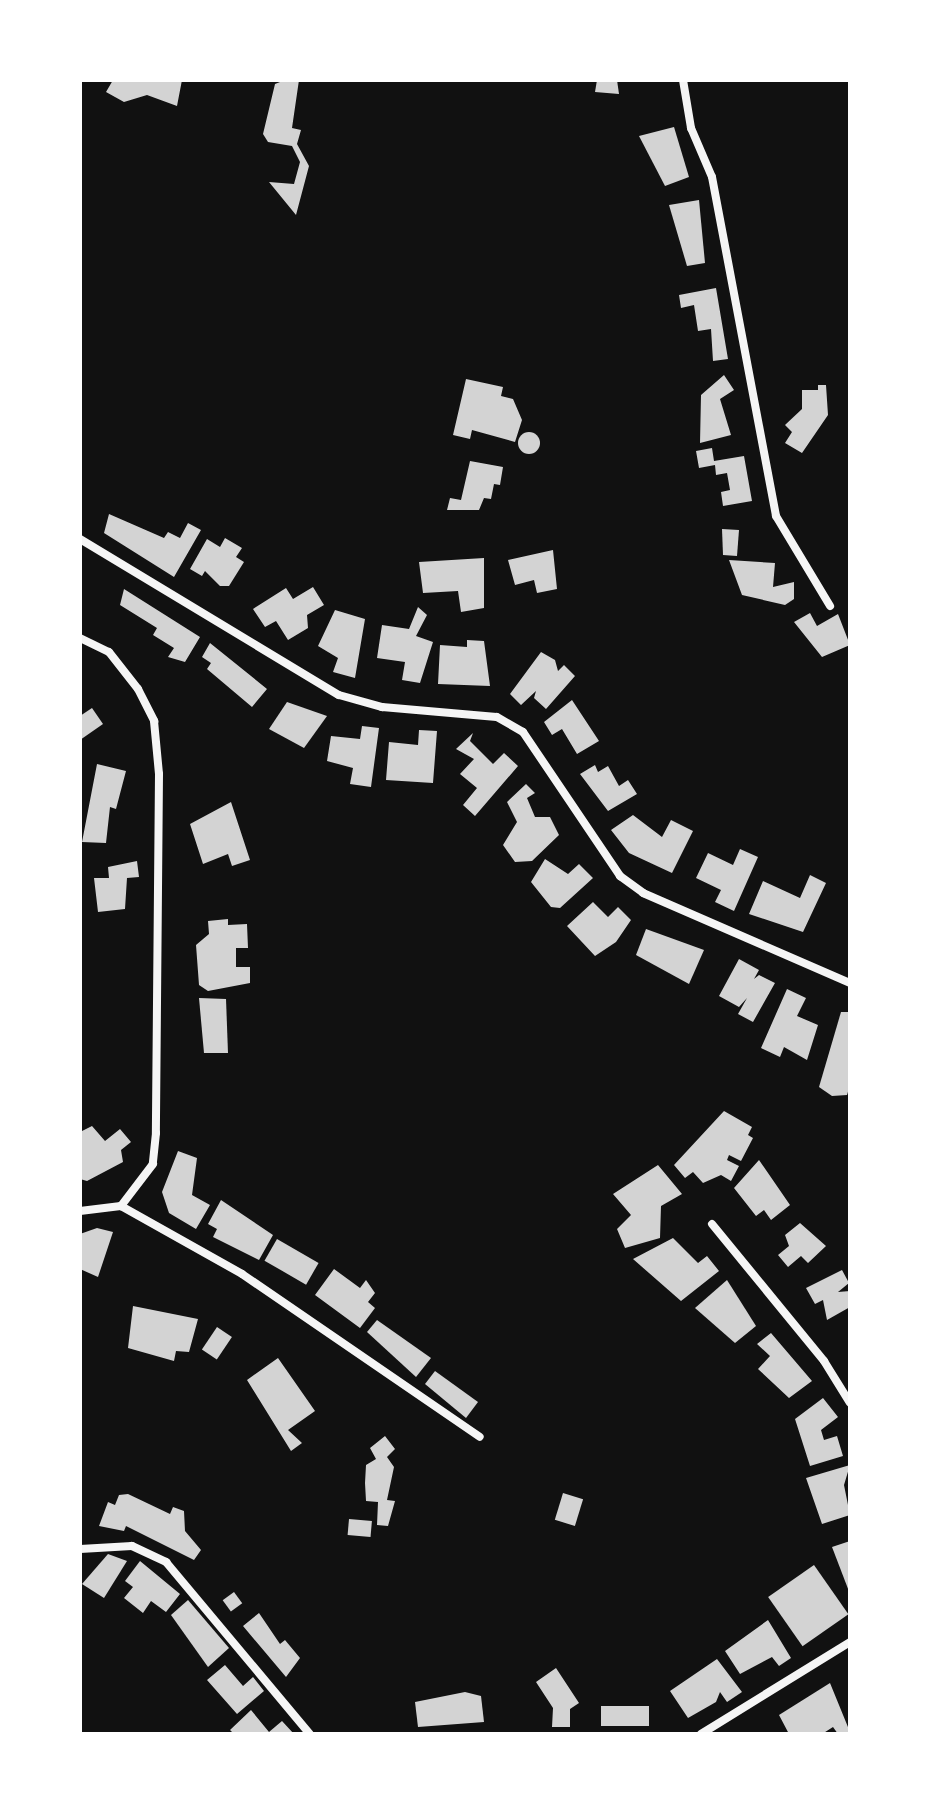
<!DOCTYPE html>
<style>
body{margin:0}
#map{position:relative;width:930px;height:1814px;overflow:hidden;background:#111;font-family:"Golos Text",sans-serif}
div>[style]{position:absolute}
.building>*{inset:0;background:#d3d3d3;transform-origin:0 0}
.round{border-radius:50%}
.minor>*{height:8px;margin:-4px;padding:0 4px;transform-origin:4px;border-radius:4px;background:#f5f5f5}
span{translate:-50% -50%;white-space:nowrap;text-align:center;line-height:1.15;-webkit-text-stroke:10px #fff;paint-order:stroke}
.frame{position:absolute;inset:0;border:82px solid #fff;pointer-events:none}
</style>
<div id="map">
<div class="building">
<div style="clip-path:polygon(113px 80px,182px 80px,177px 106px,147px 95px,124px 102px,106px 92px)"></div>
<div style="clip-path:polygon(285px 80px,299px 80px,292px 128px,301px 130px,297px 144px,309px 166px,296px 215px,269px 182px,294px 184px,300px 162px,292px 146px,268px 142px,263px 134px,275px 84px)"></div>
<div style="clip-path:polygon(597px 80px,617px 80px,619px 94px,595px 92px)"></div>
<div style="clip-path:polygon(674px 127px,689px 177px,665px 186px,639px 136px)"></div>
<div style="clip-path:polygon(699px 200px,705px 263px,687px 266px,669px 205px)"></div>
<div style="clip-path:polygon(716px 288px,728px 359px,713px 361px,711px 329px,698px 331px,694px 305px,681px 308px,679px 295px)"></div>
<div style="clip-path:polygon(724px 375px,734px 390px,720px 399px,731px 435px,700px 443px,701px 395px)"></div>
<div style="clip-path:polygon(466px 379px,503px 387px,501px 396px,513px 399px,522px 420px,515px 442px,472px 430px,470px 439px,453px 435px)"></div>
<div style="clip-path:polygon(818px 385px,826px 385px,828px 415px,802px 453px,785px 443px,792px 432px,785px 425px,802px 409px,802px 390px,818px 390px)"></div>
<div class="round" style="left:518px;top:432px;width:22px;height:22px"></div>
<div style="clip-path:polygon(712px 448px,714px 461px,744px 456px,752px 501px,723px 506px,721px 492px,730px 490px,727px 473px,716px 475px,715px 465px,699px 468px,696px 451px)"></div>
<div style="clip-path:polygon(470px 461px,503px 467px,500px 485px,494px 484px,491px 499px,484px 498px,479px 510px,447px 510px,450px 498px,461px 500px)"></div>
<div style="clip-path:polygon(109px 514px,164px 538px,168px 532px,180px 538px,188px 523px,201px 530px,174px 577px,104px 533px)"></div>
<div style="clip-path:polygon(722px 529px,739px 530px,737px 556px,723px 555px)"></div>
<div style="clip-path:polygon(225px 538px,242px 548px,236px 557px,244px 562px,229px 586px,220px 586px,205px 571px,202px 576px,190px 569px,207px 539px,220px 547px)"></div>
<div style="clip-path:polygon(553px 550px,557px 589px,537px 593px,534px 580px,515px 585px,508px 560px)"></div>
<div style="clip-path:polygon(484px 558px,484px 608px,461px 612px,458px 591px,423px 593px,419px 562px)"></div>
<div style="clip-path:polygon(729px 560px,775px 563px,773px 587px,794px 582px,794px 599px,785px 605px,742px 595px)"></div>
<div style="clip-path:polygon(313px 587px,324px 605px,307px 615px,308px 628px,288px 640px,276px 621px,265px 627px,253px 609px,286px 588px,293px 599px)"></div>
<div style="clip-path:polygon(124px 589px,200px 637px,185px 662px,168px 657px,174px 648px,153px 635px,157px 628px,120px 605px)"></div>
<div style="clip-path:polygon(418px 607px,427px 615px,416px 636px,433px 642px,420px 683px,402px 680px,405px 662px,377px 658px,382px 625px,409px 629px)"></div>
<div style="clip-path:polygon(335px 610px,365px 619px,355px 678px,333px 672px,338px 658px,318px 646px)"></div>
<div style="clip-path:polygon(810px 613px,817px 626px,838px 614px,850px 645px,822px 657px,794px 622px)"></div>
<div style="clip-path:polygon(467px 640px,484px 641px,490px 686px,438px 684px,440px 645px,467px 647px)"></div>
<div style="clip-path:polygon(210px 643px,267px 689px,252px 707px,207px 669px,211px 663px,202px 657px)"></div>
<div style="clip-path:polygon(541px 652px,555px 660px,558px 671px,564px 665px,575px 676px,546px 709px,534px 698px,536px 691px,521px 705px,510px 694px)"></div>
<div style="clip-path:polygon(572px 700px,599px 741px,577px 754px,562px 729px,552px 735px,544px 722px)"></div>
<div style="clip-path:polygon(287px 702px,327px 716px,304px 748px,269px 729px)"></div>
<div style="clip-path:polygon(92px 708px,103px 724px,80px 740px,80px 716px)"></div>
<div style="clip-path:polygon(362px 726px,379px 728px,371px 787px,350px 784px,353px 768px,327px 761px,331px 736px,360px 739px)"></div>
<div style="clip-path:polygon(419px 730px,437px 731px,433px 783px,386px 780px,389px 742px,418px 745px)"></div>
<div style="clip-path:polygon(473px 733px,470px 741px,493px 764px,504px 753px,518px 766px,475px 816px,463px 805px,477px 788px,460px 774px,474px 759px,456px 749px)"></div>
<div style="clip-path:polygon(97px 764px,126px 771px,116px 809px,110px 807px,106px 843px,82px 842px)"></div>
<div style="clip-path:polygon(595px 765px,598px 772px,608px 766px,619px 786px,628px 780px,637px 794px,608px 811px,580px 774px)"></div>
<div style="clip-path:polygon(526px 784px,535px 793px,527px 798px,535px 817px,550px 817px,559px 835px,532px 861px,515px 862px,503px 845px,517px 822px,507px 802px)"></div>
<div style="clip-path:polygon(231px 802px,250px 860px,232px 866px,228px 854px,203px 864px,190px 824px)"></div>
<div style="clip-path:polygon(633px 815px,662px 837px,671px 820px,693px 831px,672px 873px,629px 853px,611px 830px)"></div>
<div style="clip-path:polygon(740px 849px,758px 857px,734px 911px,715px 902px,721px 890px,696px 878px,708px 853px,733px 865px)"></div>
<div style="clip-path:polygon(545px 859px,568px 874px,579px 864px,593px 878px,560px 908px,551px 907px,531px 882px)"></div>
<div style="clip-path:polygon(137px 861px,139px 877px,127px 878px,125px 909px,98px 912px,94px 878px,109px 878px,108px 867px)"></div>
<div style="clip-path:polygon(810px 875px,826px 883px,803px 932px,749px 914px,763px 881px,800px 898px)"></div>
<div style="clip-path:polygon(593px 902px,608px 917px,618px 907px,631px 920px,616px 942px,595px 956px,567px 926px)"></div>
<div style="clip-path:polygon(228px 919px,228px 925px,247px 924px,248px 948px,236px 948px,236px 967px,250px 967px,250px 983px,208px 991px,199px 985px,196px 945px,209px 934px,208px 921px)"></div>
<div style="clip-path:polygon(646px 929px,704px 950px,689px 984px,636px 955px)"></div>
<div style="clip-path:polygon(739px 959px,759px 970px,754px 979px,759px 975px,775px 983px,753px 1022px,738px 1014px,747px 998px,739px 1007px,719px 996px)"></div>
<div style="clip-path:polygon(787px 989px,806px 998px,797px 1016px,818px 1025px,807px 1060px,784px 1047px,780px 1057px,761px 1048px)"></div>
<div style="clip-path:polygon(199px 998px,226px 999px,228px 1053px,204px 1053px)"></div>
<div style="clip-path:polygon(841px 1012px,850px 1012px,850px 1085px,847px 1095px,832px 1096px,819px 1087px)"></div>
<div style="clip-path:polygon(724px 1111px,752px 1127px,748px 1135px,753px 1138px,741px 1161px,729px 1155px,727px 1160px,739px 1166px,731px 1181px,721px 1175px,703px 1183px,693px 1172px,685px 1178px,674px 1165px)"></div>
<div style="clip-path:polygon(92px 1126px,105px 1141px,120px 1129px,131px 1142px,121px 1150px,123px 1162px,87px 1181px,80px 1179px,80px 1132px)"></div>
<div style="clip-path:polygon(178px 1151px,197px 1158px,192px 1195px,210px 1205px,196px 1229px,169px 1213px,162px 1192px)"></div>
<div style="clip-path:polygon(759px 1160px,790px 1205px,771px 1220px,764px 1210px,756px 1216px,734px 1188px)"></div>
<div style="clip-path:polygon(658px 1165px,682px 1194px,661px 1206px,660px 1238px,625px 1248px,617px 1229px,631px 1215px,613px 1194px)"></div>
<div style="clip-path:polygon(221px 1200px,273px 1235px,259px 1260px,213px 1237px,217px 1229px,208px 1224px)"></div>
<div style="clip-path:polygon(800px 1223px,826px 1246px,808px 1263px,801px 1256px,788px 1267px,778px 1255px,789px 1246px,785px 1235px)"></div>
<div style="clip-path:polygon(97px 1228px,113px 1232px,98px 1277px,80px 1269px,80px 1234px)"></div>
<div style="clip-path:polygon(673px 1238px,698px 1263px,707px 1256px,719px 1271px,681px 1301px,633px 1259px)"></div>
<div style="left:277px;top:1239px;width:48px;height:25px;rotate:30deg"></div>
<div style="clip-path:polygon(334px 1269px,360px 1288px,366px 1280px,375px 1293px,368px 1302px,375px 1308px,360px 1328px,315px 1295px)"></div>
<div style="clip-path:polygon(842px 1270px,849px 1283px,838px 1292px,850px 1291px,850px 1307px,827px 1320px,823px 1300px,815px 1304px,806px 1288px)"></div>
<div style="clip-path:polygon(727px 1280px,756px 1326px,735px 1343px,695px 1308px)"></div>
<div style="clip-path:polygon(133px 1306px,198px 1319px,189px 1352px,176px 1351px,174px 1361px,128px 1348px)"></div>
<div style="clip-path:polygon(377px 1320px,431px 1358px,416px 1377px,367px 1332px)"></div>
<div style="left:217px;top:1327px;width:18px;height:27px;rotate:34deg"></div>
<div style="clip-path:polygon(771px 1333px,812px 1381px,789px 1398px,758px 1369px,770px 1356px,757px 1344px)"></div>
<div style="clip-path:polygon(278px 1358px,315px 1411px,288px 1430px,302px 1443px,291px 1451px,247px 1380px)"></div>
<div style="clip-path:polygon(435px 1371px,478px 1402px,466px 1418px,425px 1384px)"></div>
<div style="clip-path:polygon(823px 1398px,838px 1417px,821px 1430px,824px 1440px,837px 1436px,843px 1456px,810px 1466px,795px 1419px)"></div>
<div style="clip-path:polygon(385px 1436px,395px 1449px,387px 1457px,394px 1467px,387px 1500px,395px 1501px,388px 1526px,377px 1525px,378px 1502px,366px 1501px,365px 1483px,366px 1465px,376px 1459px,370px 1448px)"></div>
<div style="clip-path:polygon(850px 1465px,844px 1485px,850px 1515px,822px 1524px,806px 1478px)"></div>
<div style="left:563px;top:1493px;width:21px;height:28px;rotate:17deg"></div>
<div style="clip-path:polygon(128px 1494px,170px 1514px,173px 1507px,184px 1511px,185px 1531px,201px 1550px,194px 1560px,126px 1526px,124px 1531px,99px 1526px,108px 1502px,115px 1505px,119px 1495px)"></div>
<div style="left:349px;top:1519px;width:23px;height:16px;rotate:5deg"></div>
<div style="clip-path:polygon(850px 1541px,850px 1594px,832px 1547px)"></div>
<div style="clip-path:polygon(108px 1554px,127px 1561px,104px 1598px,82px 1584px)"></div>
<div style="clip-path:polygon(140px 1561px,180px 1594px,166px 1612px,151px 1601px,143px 1613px,124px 1598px,133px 1587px,125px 1581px)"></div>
<div style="left:814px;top:1565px;width:60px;height:56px;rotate:55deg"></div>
<div style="left:234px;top:1592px;width:14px;height:14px;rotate:54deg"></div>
<div style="clip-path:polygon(188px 1600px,229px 1648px,208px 1667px,171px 1615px)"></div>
<div style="clip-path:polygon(259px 1613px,280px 1644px,285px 1640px,300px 1658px,286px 1677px,243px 1626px)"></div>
<div style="clip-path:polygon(768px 1620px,791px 1658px,779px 1666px,772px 1657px,740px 1674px,725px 1651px)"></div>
<div style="clip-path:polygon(717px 1659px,742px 1692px,727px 1702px,720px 1692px,716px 1702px,688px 1718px,670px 1691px)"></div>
<div style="clip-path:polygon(225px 1665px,243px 1686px,253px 1677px,264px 1691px,237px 1714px,207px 1680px)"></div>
<div style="clip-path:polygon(556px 1668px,579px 1703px,570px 1709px,570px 1727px,552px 1727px,553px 1708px,536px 1682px)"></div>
<div style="clip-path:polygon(830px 1683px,850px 1732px,838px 1734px,833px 1727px,822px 1734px,789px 1734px,779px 1715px)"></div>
<div style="clip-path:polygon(465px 1692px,481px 1696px,484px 1722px,418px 1727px,415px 1702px)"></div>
<div style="left:601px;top:1706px;width:48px;height:20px"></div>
<div style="clip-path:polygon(251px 1710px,269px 1732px,282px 1721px,294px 1734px,234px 1734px,230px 1730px)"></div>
</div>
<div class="minor">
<div style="left:683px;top:80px;width:49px;rotate:80.5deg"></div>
<div style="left:691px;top:128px;width:53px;rotate:66.8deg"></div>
<div style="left:712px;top:177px;width:345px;rotate:79.3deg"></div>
<div style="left:776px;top:516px;width:105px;rotate:59deg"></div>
<div style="left:80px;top:539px;width:302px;rotate:31.1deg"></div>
<div style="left:339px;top:695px;width:45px;rotate:15.6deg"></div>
<div style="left:382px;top:707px;width:115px;rotate:5deg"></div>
<div style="left:497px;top:717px;width:30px;rotate:30deg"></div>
<div style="left:523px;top:732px;width:174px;rotate:56deg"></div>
<div style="left:620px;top:876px;width:29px;rotate:36deg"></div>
<div style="left:643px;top:893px;width:226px;rotate:23.5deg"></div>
<div style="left:80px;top:638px;width:32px;rotate:26deg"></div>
<div style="left:109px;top:652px;width:47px;rotate:51.9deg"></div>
<div style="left:138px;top:689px;width:36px;rotate:63deg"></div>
<div style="left:154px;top:721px;width:53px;rotate:84.6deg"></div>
<div style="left:159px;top:774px;width:359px;rotate:90.5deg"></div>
<div style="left:156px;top:1133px;width:31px;rotate:96deg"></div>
<div style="left:153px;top:1164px;width:53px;rotate:127.3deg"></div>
<div style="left:80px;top:1211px;width:41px;rotate:-7deg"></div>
<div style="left:121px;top:1206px;width:139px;rotate:29.3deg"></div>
<div style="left:242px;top:1274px;width:288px;rotate:34.4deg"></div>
<div style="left:712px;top:1224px;width:177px;rotate:50.7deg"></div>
<div style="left:824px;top:1361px;width:49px;rotate:58.2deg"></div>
<div style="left:80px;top:1549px;width:52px;rotate:-3.3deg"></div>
<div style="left:132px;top:1546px;width:38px;rotate:25deg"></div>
<div style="left:166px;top:1562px;width:224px;rotate:50.1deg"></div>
<div style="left:701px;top:1734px;width:175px;rotate:-31.7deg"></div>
</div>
<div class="frame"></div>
</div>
